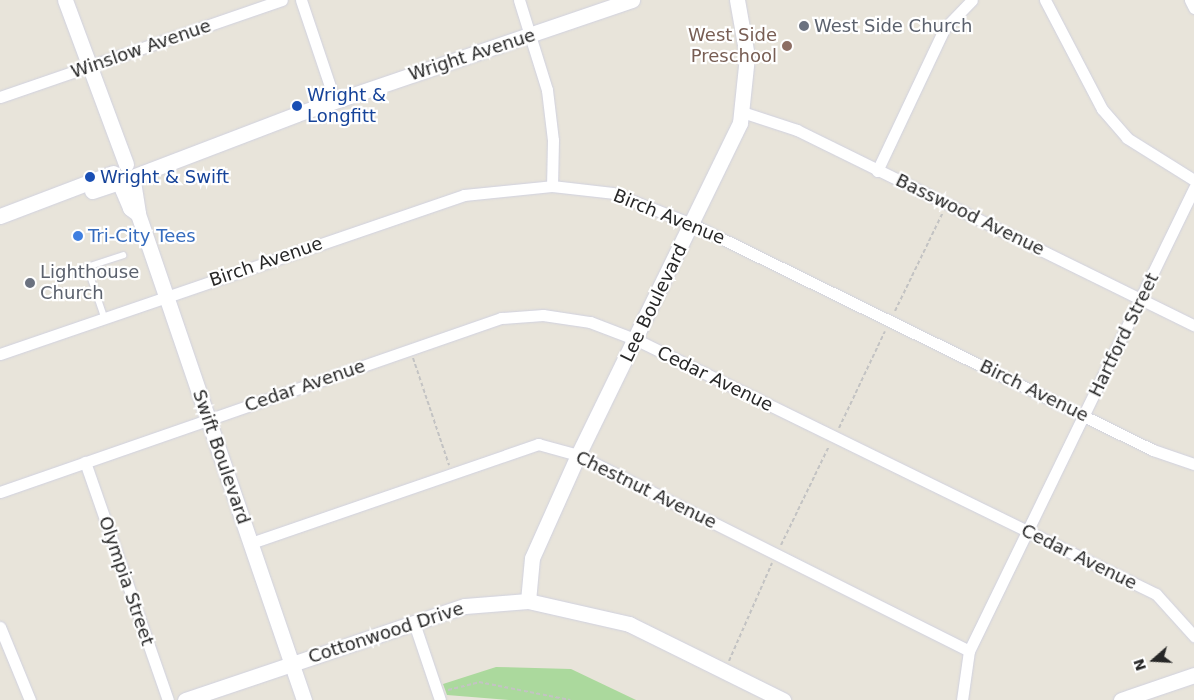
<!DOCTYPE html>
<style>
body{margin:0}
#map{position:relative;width:1194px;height:700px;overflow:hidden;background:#e8e4da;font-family:"DejaVu Sans",sans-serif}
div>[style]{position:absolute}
.green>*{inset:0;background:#abd99d}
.path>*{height:2px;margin-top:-1px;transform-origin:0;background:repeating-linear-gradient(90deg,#c3c3c3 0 4px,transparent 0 6.5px)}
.roads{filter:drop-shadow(0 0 1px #d0d1df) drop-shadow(0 0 1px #d0d1df)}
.lane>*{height:5.5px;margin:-2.75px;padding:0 2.75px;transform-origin:2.75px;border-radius:2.75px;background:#fff}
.street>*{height:11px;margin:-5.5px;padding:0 5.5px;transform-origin:5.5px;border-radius:5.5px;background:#fff}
.secondary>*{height:15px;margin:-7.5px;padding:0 7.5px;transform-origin:7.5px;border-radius:7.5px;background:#fff}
.dots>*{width:14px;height:14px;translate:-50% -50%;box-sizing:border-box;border:2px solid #fff;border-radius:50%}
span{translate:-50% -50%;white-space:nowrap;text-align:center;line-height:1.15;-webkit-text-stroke:4.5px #fff;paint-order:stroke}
.worship-label{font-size:18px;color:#5b616d}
.left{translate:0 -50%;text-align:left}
.education-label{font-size:18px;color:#785e54}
.right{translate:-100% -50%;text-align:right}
.street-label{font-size:18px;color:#272727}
.transit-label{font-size:18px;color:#164399}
.shop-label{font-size:18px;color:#366cbe}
.north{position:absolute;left:1129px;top:635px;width:50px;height:50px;-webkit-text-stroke:4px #fff;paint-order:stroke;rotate:251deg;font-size:14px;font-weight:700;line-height:20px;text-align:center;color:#272727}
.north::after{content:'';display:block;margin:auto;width:18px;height:22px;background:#272727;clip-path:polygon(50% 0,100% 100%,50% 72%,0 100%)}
</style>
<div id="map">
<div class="green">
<div style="clip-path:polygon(496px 667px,571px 669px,636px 700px,509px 700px,447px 695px,443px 684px)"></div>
</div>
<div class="path">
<div style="left:895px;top:311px;width:110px;rotate:-64.1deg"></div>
<div style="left:413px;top:358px;width:113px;rotate:71.4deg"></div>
<div style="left:839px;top:428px;width:107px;rotate:-64.6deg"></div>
<div style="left:781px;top:545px;width:110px;rotate:-64.1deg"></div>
<div style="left:729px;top:661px;width:107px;rotate:-66.3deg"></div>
<div style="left:448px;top:690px;width:32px;rotate:-14deg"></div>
<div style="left:479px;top:682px;width:93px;rotate:11.2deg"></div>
</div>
<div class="roads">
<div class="lane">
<div style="left:104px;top:317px;width:53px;rotate:-108.8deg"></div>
<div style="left:87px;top:267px;width:38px;rotate:-18deg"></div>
</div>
<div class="street">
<div style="left:301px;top:0;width:107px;rotate:71.4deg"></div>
<div style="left:519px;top:0;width:94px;rotate:72.7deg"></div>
<div style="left:547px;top:90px;width:50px;rotate:83.2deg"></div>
<div style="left:553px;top:140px;width:46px;rotate:91.2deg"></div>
<div style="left:1045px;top:0;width:123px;rotate:62.4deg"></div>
<div style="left:1102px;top:109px;width:38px;rotate:49deg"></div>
<div style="left:1127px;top:138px;width:79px;rotate:32.1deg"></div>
<div style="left:1190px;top:0;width:9px;rotate:63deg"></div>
<div style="left:0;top:97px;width:298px;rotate:-19deg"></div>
<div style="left:742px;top:112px;width:58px;rotate:18.1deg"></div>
<div style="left:797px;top:130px;width:442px;rotate:26.2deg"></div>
<div style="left:877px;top:171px;width:157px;rotate:-64.7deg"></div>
<div style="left:944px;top:29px;width:40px;rotate:-46deg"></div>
<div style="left:0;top:354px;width:490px;rotate:-18.9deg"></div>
<div style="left:464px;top:195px;width:88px;rotate:-5.8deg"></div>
<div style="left:552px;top:186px;width:61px;rotate:6.5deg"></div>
<div style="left:613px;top:193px;width:85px;rotate:21.4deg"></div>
<div style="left:692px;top:224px;width:513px;rotate:26.12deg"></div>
<div style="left:1153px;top:450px;width:43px;rotate:18.9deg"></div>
<div style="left:85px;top:462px;width:252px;rotate:70.8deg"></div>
<div style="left:0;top:492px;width:530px;rotate:-19.15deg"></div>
<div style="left:501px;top:318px;width:42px;rotate:-4.1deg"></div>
<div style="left:543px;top:315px;width:48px;rotate:8.5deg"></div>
<div style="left:590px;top:322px;width:50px;rotate:21deg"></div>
<div style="left:637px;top:340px;width:578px;rotate:26.08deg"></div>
<div style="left:1156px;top:594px;width:57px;rotate:47.9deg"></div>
<div style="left:251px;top:543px;width:304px;rotate:-19deg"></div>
<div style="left:538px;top:444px;width:41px;rotate:15.4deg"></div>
<div style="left:578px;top:455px;width:437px;rotate:26.6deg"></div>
<div style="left:414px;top:623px;width:81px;rotate:71.3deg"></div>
<div style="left:0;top:627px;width:79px;rotate:67.7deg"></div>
<div style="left:962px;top:700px;width:49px;rotate:-81.9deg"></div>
<div style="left:969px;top:651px;width:515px;rotate:-64.08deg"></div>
</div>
<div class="secondary">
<div style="left:65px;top:0;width:175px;rotate:69.6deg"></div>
<div style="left:135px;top:176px;width:173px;rotate:-20.9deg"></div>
<div style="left:297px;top:114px;width:354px;rotate:-18.8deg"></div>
<div style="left:133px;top:181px;width:33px;rotate:81deg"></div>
<div style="left:138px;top:214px;width:514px;rotate:71.14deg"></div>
<div style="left:120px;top:184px;width:26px;rotate:67deg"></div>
<div style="left:130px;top:208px;width:10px;rotate:37deg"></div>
<div style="left:92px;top:191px;width:26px;rotate:-18deg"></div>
<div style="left:0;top:216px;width:121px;rotate:-20.8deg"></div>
<div style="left:528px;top:601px;width:43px;rotate:-84.7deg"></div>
<div style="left:532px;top:558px;width:113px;rotate:-65.9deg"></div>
<div style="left:578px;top:455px;width:369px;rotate:-64deg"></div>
<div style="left:740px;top:123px;width:67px;rotate:-84deg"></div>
<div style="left:747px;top:56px;width:57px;rotate:-100.1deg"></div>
<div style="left:185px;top:700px;width:295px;rotate:-18.6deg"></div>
<div style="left:465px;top:606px;width:63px;rotate:-4.5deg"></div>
<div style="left:528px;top:601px;width:104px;rotate:12.8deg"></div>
<div style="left:629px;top:624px;width:172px;rotate:26.3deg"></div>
<div style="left:1121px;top:700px;width:77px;rotate:-18.9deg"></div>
</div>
</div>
<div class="dots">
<div style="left:804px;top:26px;background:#6b7280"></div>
<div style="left:787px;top:46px;background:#8d6e63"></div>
<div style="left:297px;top:106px;background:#1a4fb4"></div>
<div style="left:90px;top:177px;background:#1a4fb4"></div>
<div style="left:78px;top:236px;background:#3f7fe0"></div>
<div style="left:30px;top:283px;background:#6b7280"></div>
</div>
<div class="worship-label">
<span class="left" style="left:814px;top:26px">West Side Church</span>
<span class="left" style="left:40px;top:283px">Lighthouse<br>Church</span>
</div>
<div class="education-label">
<span class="right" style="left:777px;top:46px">West Side<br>Preschool</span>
</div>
<div class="street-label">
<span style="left:141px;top:49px;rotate:-19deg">Winslow Avenue</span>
<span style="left:472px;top:55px;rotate:-18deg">Wright Avenue</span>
<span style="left:970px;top:215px;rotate:26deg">Basswood Avenue</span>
<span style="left:669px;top:217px;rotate:22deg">Birch Avenue</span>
<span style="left:266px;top:262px;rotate:-19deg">Birch Avenue</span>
<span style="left:654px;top:303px;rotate:-64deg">Lee Boulevard</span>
<span style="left:1124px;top:335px;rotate:-64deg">Hartford Street</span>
<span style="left:715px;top:379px;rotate:26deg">Cedar Avenue</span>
<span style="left:305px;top:386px;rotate:-19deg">Cedar Avenue</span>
<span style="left:1034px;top:391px;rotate:26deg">Birch Avenue</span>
<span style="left:221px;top:457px;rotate:71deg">Swift Boulevard</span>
<span style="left:646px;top:490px;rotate:26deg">Chestnut Avenue</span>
<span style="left:1079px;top:557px;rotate:26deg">Cedar Avenue</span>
<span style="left:126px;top:581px;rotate:71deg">Olympia Street</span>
<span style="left:386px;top:633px;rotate:-18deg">Cottonwood Drive</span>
</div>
<div class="transit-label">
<span class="left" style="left:307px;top:106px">Wright &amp;<br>Longfitt</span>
<span class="left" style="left:100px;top:177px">Wright &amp; Swift</span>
</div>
<div class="shop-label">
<span class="left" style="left:88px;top:236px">Tri-City Tees</span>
</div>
<div class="north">N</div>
</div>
